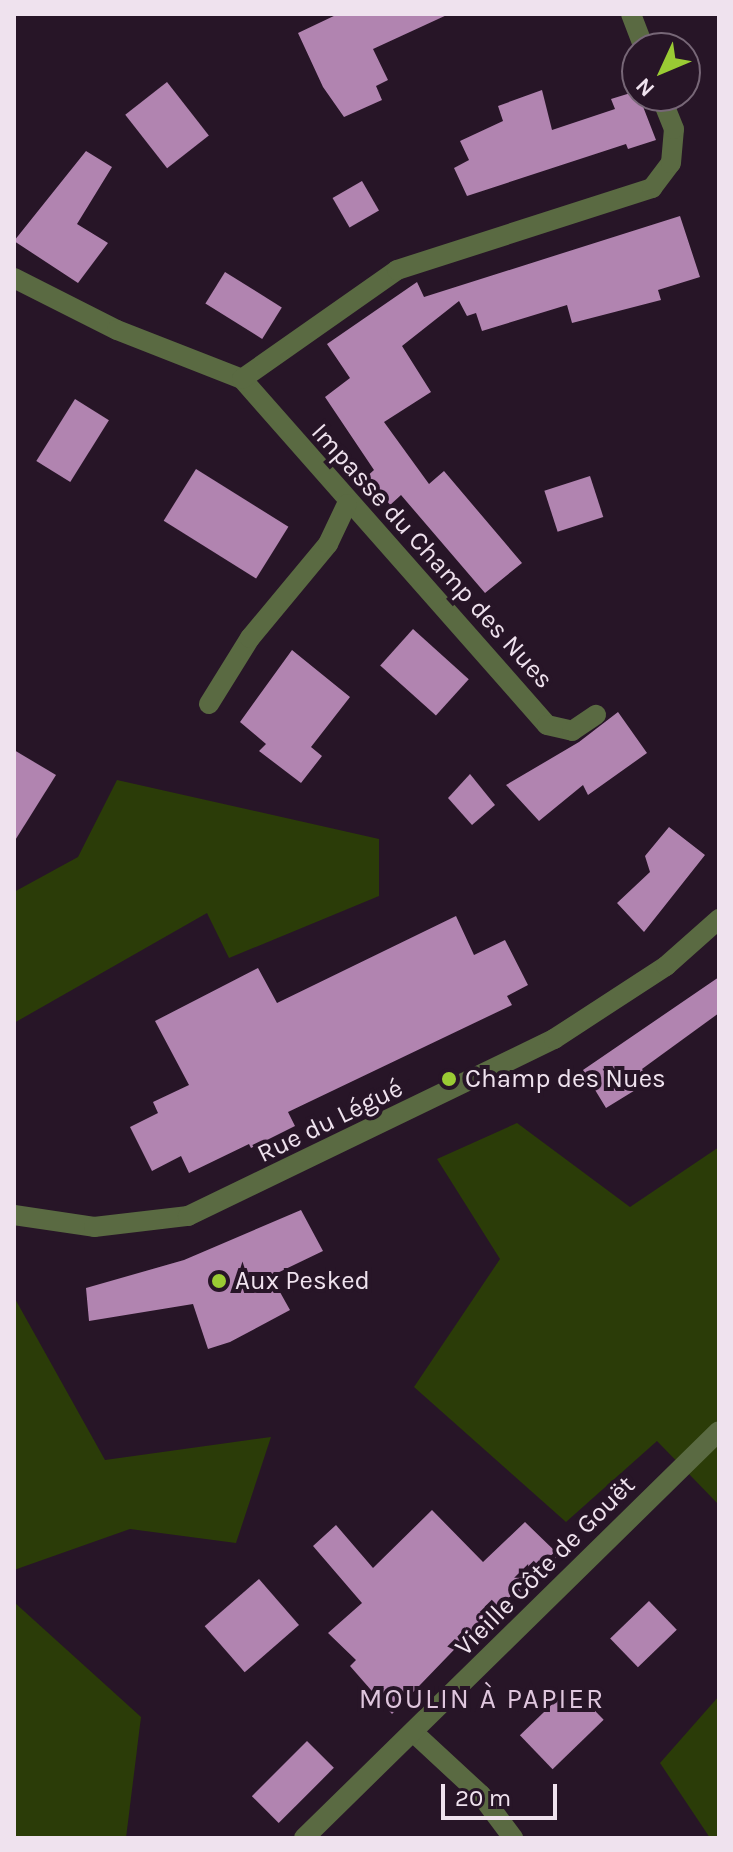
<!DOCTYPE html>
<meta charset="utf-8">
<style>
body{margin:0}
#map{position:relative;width:733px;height:1852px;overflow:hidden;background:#271527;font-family:Karla,sans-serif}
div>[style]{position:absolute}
.green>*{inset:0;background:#2b3c08}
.building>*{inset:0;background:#b184b0;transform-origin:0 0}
.minor>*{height:20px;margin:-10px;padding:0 10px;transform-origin:10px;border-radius:10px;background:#5a6a42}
.tertiary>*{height:20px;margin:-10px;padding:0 10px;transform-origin:10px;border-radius:10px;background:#5a6a42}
.dots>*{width:22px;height:22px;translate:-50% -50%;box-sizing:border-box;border:4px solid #271527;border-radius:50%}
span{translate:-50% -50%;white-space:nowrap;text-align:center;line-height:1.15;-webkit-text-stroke:8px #271527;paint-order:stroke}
.street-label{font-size:26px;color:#efe2ee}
.poi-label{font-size:26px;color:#efe2ee}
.left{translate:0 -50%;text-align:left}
.neighbourhood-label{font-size:28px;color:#dfc6dd;letter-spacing:2px}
.frame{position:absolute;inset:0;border:16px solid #efe2ee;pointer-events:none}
.north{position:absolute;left:621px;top:32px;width:80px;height:80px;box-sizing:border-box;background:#271527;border:2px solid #776777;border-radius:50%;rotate:226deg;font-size:22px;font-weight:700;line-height:32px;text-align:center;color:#efe2ee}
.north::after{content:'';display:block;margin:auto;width:28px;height:36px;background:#9acb34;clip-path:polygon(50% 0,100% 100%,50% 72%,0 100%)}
.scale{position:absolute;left:441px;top:1784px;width:116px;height:36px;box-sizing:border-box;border:4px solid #efe2ee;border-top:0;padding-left:10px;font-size:24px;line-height:28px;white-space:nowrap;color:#efe2ee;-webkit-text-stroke:6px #271527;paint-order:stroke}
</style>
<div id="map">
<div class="green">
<div style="clip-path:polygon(117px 780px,379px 839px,379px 896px,229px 958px,207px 913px,14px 1023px,14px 892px,78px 857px)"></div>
<div style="clip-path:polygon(517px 1123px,630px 1207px,719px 1147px,719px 1505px,657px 1441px,566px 1522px,414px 1387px,500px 1259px,437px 1159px)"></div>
<div style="clip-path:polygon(14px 1297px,105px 1460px,271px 1437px,236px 1543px,130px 1529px,14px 1570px)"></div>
<div style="clip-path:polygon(14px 1602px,141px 1717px,126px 1838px,14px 1838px)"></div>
<div style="clip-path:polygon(719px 1696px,719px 1838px,710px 1838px,660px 1763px)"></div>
</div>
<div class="building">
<div style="clip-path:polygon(338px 14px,449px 14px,373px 49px,388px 80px,376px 86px,382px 100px,344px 117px,323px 87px,298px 33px)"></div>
<div style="left:167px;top:82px;width:68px;height:53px;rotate:52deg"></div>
<div style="clip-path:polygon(542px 90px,552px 130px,615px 109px,611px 99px,637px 91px,656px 140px,628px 149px,626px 144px,467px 196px,454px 168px,469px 160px,460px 141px,503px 121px,498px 106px)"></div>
<div style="clip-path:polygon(86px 151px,112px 167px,77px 224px,108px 243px,78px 283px,14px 241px)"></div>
<div style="left:362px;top:181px;width:34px;height:34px;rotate:60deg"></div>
<div style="clip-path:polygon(680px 216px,700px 277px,658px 290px,661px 300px,572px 323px,567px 305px,482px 331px,476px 313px,467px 316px,459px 301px,402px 346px,431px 392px,384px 422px,429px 484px,444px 471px,522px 563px,485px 593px,401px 495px,389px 506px,364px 479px,374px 470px,325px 397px,350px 378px,327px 344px,417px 282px,424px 297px)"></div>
<div style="left:225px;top:272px;width:67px;height:37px;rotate:32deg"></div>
<div style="left:75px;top:399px;width:40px;height:73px;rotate:32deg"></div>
<div style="left:196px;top:469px;width:109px;height:61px;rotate:32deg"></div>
<div style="left:590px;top:476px;width:43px;height:48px;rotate:72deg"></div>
<div style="left:413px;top:629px;width:75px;height:49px;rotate:42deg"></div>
<div style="clip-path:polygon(292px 650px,350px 697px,311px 747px,322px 756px,301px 783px,259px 751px,266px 744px,240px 722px)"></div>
<div style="clip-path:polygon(618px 712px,647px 753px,588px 795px,583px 785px,539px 821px,506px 785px,579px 742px)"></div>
<div style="clip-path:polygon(14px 750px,56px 775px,14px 842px)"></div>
<div style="clip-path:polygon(470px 774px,495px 805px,472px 825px,448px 798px)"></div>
<div style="clip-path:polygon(669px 827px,705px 855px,644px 932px,617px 903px,650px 872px,645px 856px)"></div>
<div style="clip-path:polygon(456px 916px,474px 955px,505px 940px,528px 985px,507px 996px,512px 1005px,288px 1112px,295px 1126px,251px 1148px,249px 1144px,189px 1173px,181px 1156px,152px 1171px,130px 1127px,158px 1113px,153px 1102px,189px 1085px,155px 1021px,258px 968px,277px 1003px)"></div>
<div style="clip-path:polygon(719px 977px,719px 1013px,642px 1069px,650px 1081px,606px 1108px,583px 1070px)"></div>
<div style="clip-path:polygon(301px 1210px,323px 1251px,271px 1276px,290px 1310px,230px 1342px,208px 1349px,193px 1304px,89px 1321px,86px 1288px,184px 1260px)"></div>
<div style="clip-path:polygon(432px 1510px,483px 1562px,525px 1522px,559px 1555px,478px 1632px,475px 1628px,392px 1714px,350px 1666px,356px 1660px,328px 1633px,362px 1603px,313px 1546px,336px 1525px,373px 1568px)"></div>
<div style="left:259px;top:1579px;width:61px;height:72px;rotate:49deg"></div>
<div style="left:649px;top:1601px;width:40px;height:54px;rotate:46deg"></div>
<div style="left:571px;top:1686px;width:47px;height:71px;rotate:46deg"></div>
<div style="left:307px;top:1741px;width:38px;height:78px;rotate:45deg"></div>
</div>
<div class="minor">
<div style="left:631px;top:14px;width:36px;rotate:69deg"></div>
<div style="left:14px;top:278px;width:115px;rotate:26.8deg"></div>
<div style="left:117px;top:330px;width:134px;rotate:21.4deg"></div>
<div style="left:242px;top:379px;width:461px;rotate:48.6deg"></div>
<div style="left:547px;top:725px;width:26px;rotate:13deg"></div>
<div style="left:572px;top:731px;width:29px;rotate:-34deg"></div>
<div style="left:242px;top:379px;width:189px;rotate:-35.1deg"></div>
<div style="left:397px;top:270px;width:268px;rotate:-17.8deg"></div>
<div style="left:652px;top:188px;width:31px;rotate:-53deg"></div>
<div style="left:671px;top:163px;width:34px;rotate:-85deg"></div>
<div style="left:674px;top:129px;width:35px;rotate:-112deg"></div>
<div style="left:209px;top:704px;width:78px;rotate:-58.2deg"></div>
<div style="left:250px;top:638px;width:122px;rotate:-50.3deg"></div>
<div style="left:328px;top:544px;width:44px;rotate:-64.6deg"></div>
<div style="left:413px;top:1732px;width:93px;rotate:42.8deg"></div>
<div style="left:481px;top:1795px;width:54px;rotate:53.3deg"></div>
</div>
<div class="tertiary">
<div style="left:14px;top:1215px;width:81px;rotate:8.5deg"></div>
<div style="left:94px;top:1227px;width:95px;rotate:-6.7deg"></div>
<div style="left:188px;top:1216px;width:407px;rotate:-25.8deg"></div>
<div style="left:554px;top:1039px;width:134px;rotate:-33.1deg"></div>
<div style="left:666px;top:966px;width:71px;rotate:-41.6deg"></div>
<div style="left:304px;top:1838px;width:581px;rotate:-44.44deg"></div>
</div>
<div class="dots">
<div style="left:449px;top:1079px;background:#9acb34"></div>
<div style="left:219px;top:1281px;background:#9acb34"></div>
</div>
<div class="street-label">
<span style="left:432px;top:556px;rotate:48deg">Impasse du Champ des Nues</span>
<span style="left:330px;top:1121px;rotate:-26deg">Rue du Légué</span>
<span style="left:545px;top:1566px;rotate:-45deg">Vieille Côte de Gouët</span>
</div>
<div class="poi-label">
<span class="left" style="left:465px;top:1079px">Champ des Nues</span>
<span class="left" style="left:235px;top:1281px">Aux Pesked</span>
</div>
<div class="neighbourhood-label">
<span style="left:482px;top:1699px">MOULIN À PAPIER</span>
</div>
<div class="frame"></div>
<div class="north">N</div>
<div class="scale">20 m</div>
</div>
